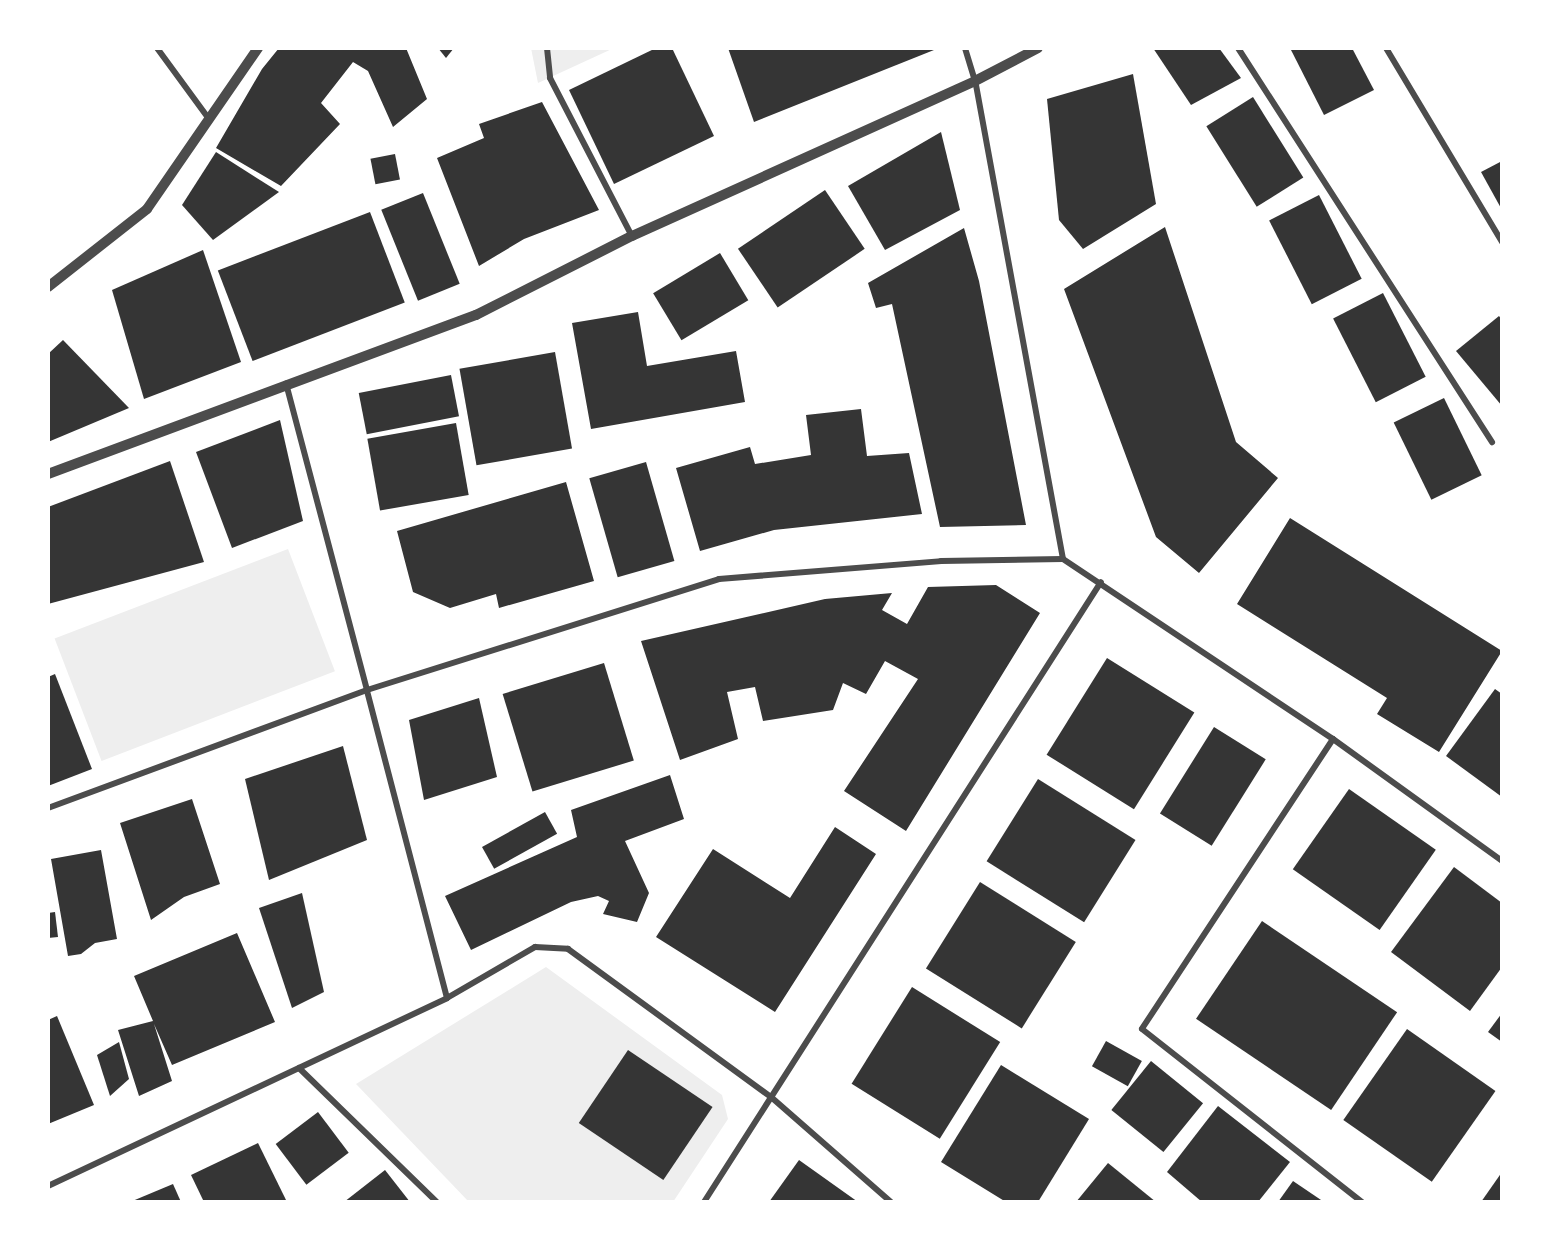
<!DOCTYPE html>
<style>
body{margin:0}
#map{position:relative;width:1550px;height:1250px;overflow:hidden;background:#fff;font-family:Figtree,sans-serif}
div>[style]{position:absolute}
.green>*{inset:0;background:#eee;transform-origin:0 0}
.building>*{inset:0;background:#353535;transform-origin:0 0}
.minor>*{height:6px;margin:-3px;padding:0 3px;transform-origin:3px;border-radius:3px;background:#4c4c4c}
.tertiary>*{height:10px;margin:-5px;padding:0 5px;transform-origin:5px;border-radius:5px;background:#4c4c4c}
span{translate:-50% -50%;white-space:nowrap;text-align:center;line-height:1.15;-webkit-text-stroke:6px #fff;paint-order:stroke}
.frame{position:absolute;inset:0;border:50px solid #fff;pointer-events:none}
</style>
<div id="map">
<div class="green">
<div style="clip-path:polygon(531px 48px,614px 48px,538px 83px)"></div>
<div style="left:288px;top:549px;width:131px;height:250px;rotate:69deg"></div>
<div style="clip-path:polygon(546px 967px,722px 1095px,728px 1119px,673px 1202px,469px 1202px,356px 1084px)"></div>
</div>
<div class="building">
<div style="clip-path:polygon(279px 48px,406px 48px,427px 99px,393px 127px,368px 71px,353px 62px,321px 103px,340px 124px,281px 186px,216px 148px,262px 69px)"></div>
<div style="clip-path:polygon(438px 48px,454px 48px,446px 58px)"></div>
<div style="clip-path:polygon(656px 48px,672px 48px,714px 136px,614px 184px,569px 90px)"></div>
<div style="clip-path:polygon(728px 48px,939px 48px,754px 122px)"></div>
<div style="clip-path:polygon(1153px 48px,1219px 48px,1241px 78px,1191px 105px)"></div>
<div style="clip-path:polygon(1290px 48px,1352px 48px,1374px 90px,1324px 115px)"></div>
<div style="clip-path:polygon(1133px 74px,1156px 204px,1083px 249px,1059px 220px,1047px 99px)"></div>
<div style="left:1253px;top:97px;width:95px;height:55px;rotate:58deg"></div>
<div style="clip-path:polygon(542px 102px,599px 210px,524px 239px,479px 266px,437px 158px,484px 138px,479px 124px)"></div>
<div style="clip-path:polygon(941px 132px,960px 210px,885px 250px,848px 186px)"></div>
<div style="clip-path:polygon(216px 152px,279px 192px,213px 240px,182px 205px)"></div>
<div style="left:395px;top:154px;width:26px;height:25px;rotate:79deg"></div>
<div style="clip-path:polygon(1502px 161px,1502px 210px,1481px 172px)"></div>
<div style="left:825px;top:190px;width:71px;height:105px;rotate:56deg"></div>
<div style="left:423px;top:193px;width:98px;height:45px;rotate:68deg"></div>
<div style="left:1319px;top:195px;width:94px;height:56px;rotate:63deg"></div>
<div style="left:370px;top:212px;width:97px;height:163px;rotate:69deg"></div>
<div style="clip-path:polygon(1165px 227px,1236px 442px,1278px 478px,1199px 573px,1156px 537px,1064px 289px)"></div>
<div style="clip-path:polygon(964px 228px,979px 281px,1026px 525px,940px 527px,892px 304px,876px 308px,868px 283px)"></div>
<div style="clip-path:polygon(203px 250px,241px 362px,144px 399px,112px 290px)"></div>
<div style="left:720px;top:253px;width:55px;height:78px;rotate:59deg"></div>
<div style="left:1383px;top:293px;width:94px;height:56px;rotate:63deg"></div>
<div style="clip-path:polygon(638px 312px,647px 366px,736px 351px,745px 402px,591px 429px,572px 323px)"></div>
<div style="clip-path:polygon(1499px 316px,1502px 320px,1502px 406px,1456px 351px)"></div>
<div style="clip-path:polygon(63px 340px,129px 408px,48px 442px,48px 354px)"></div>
<div style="left:555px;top:352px;width:98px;height:97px;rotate:80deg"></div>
<div style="left:451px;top:375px;width:42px;height:94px;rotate:79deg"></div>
<div style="left:1444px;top:398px;width:86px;height:56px;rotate:64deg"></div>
<div style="clip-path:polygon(861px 409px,867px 456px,909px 453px,922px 514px,774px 530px,700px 551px,676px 468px,750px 447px,755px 464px,811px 455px,806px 415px)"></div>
<div style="clip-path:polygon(280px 420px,303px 521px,232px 548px,196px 452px)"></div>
<div style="left:456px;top:423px;width:73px;height:90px;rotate:80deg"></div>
<div style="clip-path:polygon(170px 461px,204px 562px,48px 604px,48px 507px)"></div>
<div style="left:646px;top:462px;width:103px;height:59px;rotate:74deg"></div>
<div style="clip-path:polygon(566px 482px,594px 581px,499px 608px,496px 594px,450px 608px,413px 592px,397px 531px)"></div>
<div style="clip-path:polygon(1290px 518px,1502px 651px,1439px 752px,1377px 714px,1387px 698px,1237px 604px)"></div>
<div style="clip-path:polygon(996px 585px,1040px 613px,906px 831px,844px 791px,918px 679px,885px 661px,866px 694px,843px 683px,833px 710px,763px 721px,755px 687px,727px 692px,738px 739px,680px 760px,641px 641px,825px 599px,892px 593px,882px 610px,907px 624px,928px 587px)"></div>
<div style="left:1107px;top:658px;width:103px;height:114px;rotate:32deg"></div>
<div style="left:604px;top:663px;width:102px;height:106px;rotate:73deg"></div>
<div style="clip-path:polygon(55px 674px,92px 769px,48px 786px,48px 677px)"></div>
<div style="clip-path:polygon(1495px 689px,1502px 694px,1502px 797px,1446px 756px)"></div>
<div style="clip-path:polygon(479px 698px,497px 777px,424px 800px,409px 720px)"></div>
<div style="left:1214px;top:727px;width:61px;height:102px;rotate:32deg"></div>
<div style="clip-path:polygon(343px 746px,367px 840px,269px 880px,245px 779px)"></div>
<div style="clip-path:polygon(670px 775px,684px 819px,625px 841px,649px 893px,637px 922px,603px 914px,609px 901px,598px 896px,571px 902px,471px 950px,445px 896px,577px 837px,571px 810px)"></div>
<div style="left:1038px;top:779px;width:115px;height:97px;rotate:32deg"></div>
<div style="left:1349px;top:789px;width:106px;height:98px;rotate:35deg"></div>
<div style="clip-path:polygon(192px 799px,220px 884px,184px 897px,151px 920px,120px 823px)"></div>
<div style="left:545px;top:812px;width:25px;height:72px;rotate:61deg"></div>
<div style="clip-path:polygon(835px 827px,876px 854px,775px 1012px,656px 937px,713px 849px,790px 898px)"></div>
<div style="clip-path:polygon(101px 850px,117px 939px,95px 943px,81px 954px,68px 956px,51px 859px)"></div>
<div style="clip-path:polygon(1454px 867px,1502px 903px,1502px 967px,1470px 1011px,1391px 952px)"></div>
<div style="left:980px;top:882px;width:113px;height:102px;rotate:32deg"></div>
<div style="clip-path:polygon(302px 893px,324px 992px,292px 1008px,259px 908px)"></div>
<div style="clip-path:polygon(55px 912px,58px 937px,48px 938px,48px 913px)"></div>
<div style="left:1262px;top:921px;width:163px;height:118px;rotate:34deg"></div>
<div style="clip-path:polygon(237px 933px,275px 1022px,172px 1065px,154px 1024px,172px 1081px,139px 1096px,118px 1030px,153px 1021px,134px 976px)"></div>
<div style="left:912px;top:987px;width:104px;height:114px;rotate:32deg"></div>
<div style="clip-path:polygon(1502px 1013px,1502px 1042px,1488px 1032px)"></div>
<div style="clip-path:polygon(57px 1016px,94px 1105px,48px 1124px,48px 1020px)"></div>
<div style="left:1407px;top:1029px;width:108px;height:111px;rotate:35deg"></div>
<div style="left:1106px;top:1041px;width:41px;height:29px;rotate:29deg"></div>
<div style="clip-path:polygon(119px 1042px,129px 1079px,110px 1096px,97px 1055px)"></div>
<div style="left:628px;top:1050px;width:102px;height:88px;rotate:34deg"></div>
<div style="left:1151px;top:1061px;width:67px;height:63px;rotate:39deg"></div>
<div style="clip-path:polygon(1001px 1065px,1089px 1119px,1038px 1202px,1006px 1202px,941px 1162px)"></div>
<div style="clip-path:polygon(1218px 1106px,1290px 1162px,1258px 1202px,1202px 1202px,1167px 1172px)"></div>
<div style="left:318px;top:1112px;width:51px;height:53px;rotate:53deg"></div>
<div style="clip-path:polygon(258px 1143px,287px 1202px,204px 1202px,191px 1175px)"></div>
<div style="clip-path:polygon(799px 1160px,858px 1202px,769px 1202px)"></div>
<div style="clip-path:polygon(1108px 1163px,1156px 1202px,1076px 1202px)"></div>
<div style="clip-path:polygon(385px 1170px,410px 1202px,344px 1202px)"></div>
<div style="clip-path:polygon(1502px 1172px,1502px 1202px,1481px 1202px)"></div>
<div style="clip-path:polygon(1293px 1181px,1324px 1202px,1278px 1202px)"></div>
<div style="clip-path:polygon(173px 1184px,181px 1202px,130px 1202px)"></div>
</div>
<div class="minor">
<div style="left:157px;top:48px;width:88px;rotate:53.8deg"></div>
<div style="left:547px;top:48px;width:30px;rotate:84deg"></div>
<div style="left:550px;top:78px;width:178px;rotate:62.6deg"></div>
<div style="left:1238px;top:48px;width:469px;rotate:57.2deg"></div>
<div style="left:1386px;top:48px;width:226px;rotate:59.1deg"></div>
<div style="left:1063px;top:559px;width:324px;rotate:33.7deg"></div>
<div style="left:1333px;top:739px;width:347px;rotate:123.4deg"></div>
<div style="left:1142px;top:1029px;width:280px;rotate:38.2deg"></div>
<div style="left:1333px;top:739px;width:208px;rotate:35.8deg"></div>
<div style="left:48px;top:808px;width:340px;rotate:-20.3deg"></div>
<div style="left:367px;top:690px;width:317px;rotate:-104.8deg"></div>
<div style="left:447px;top:998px;width:318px;rotate:-104.6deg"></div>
<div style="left:367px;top:690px;width:369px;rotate:-17.5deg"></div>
<div style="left:719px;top:579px;width:223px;rotate:-4.6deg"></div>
<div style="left:941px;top:561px;width:122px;rotate:-0.9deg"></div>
<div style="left:1063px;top:559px;width:486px;rotate:-100.4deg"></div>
<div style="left:975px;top:81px;width:34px;rotate:-107deg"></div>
<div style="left:299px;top:1068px;width:192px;rotate:44.2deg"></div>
<div style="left:48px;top:1186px;width:441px;rotate:-25.2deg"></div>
<div style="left:447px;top:998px;width:102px;rotate:-30.1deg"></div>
<div style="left:535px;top:947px;width:33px;rotate:3deg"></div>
<div style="left:568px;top:949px;width:251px;rotate:36.1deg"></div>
<div style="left:771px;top:1097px;width:159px;rotate:41.2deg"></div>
<div style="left:704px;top:1202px;width:736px;rotate:-57.37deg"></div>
</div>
<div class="tertiary">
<div style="left:48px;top:287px;width:126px;rotate:-38.2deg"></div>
<div style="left:147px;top:209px;width:196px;rotate:-55.4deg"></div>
<div style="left:48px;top:474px;width:457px;rotate:-20.4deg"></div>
<div style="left:476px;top:315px;width:175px;rotate:-26.9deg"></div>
<div style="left:632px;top:236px;width:376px;rotate:-24.3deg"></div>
<div style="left:975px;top:81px;width:71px;rotate:-27.6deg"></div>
</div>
<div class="frame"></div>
</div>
